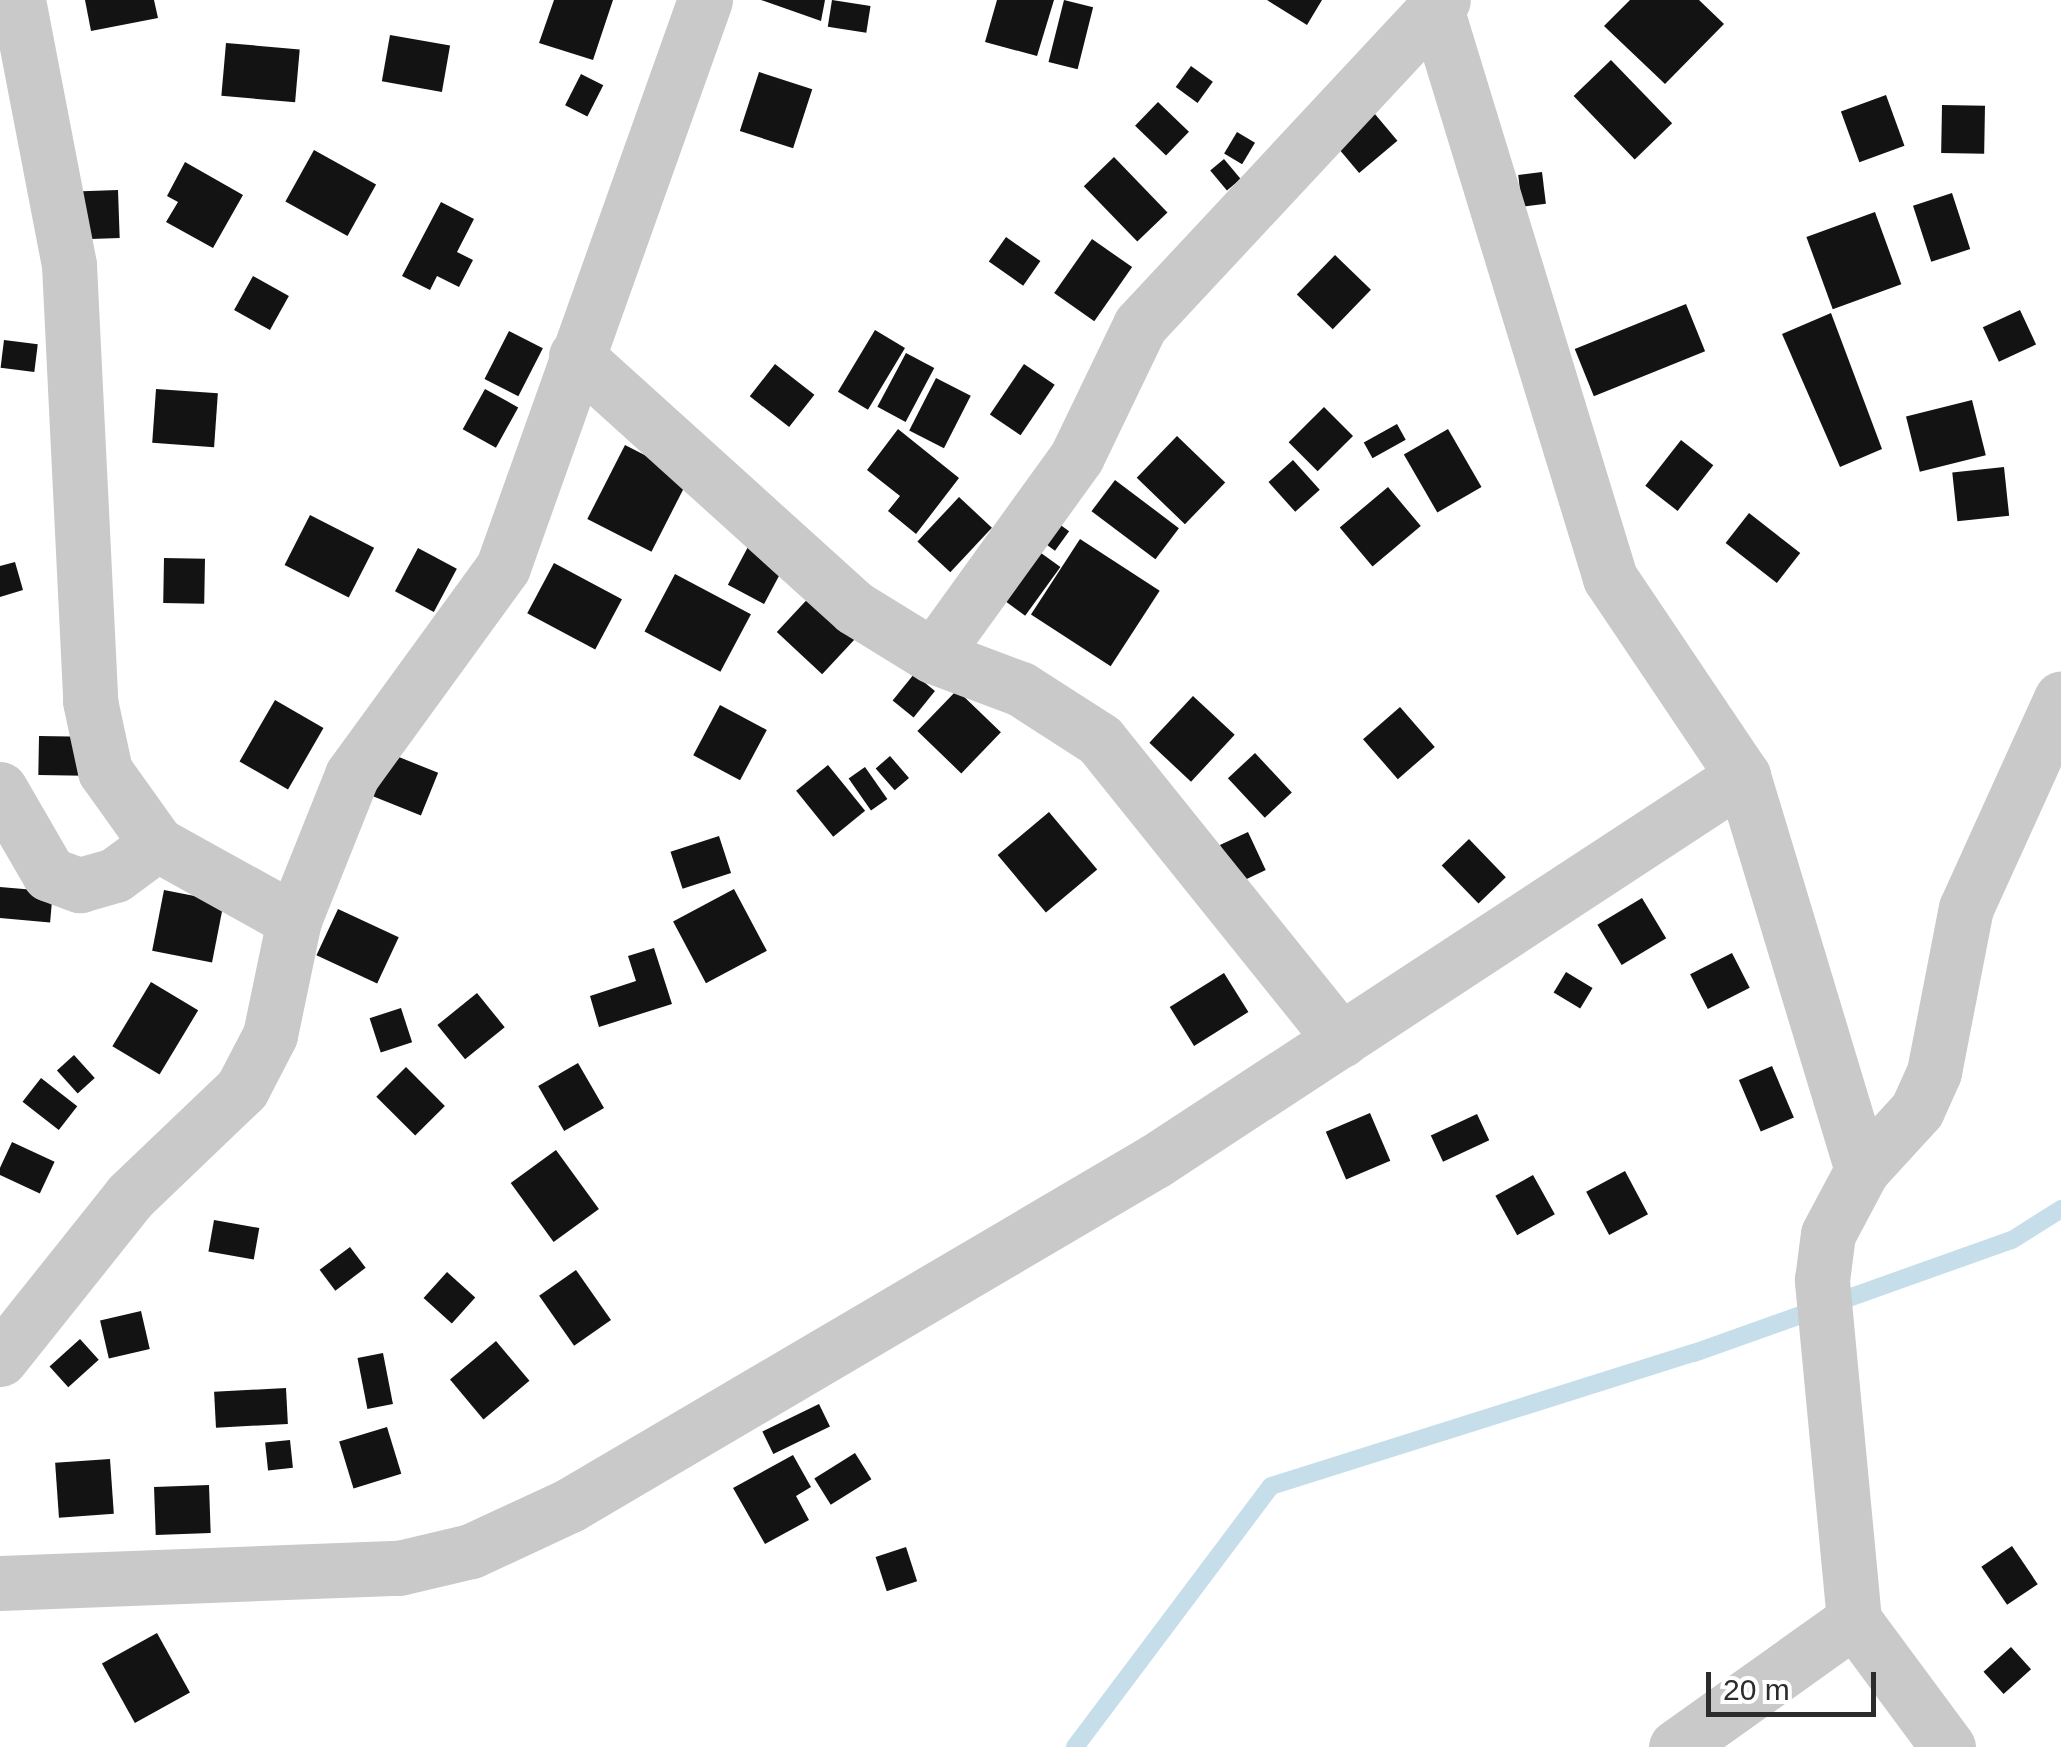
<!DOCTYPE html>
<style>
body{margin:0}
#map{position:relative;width:2061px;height:1747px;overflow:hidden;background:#fff;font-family:Arial,sans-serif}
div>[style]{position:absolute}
.stream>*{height:18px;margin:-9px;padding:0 9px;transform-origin:9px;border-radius:9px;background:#c5deea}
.building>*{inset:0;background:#131313;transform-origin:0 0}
.minor>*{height:55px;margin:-27.5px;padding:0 27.5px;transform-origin:27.5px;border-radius:27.5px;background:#c9c9c9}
span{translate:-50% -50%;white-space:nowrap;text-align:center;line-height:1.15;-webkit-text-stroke:10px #fff;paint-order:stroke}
.scale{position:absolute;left:1706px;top:1672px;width:170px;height:45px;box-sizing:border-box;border:5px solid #2c2c2c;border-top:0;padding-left:12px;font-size:30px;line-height:35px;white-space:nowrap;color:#2c2c2c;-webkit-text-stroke:8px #fff;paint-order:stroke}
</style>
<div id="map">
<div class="stream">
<div style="left:1075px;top:1747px;width:326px;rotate:-53.1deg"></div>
<div style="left:1271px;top:1486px;width:443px;rotate:-17.5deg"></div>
<div style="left:1694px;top:1353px;width:337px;rotate:-19.6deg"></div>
<div style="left:2012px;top:1240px;width:58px;rotate:-32.3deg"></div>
</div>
<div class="building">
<div style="clip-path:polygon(85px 0,154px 0,158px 18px,91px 31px)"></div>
<div style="clip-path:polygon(554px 0,613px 0,593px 60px,539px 43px)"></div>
<div style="clip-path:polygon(761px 0,825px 0,821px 21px)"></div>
<div style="left:832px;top:0;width:39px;height:27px;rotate:9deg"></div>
<div style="clip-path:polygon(997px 0,1054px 0,1037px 56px,985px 42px)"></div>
<div style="left:1064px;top:0;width:30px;height:64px;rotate:14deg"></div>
<div style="clip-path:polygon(1267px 0,1322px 0,1307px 25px)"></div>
<div style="clip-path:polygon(1630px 0,1699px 0,1724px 24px,1665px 84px,1604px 26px)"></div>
<div style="left:390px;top:35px;width:61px;height:47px;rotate:10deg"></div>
<div style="left:226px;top:43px;width:74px;height:53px;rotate:5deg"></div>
<div style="left:1611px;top:60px;width:88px;height:52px;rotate:46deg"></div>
<div style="left:1191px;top:66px;width:27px;height:26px;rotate:36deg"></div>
<div style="left:759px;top:72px;width:56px;height:62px;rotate:18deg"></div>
<div style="left:581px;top:74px;width:25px;height:35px;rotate:27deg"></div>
<div style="left:1886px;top:95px;width:54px;height:48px;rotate:70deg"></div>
<div style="left:1364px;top:101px;width:52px;height:50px;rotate:50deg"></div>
<div style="left:1158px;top:102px;width:43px;height:33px;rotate:44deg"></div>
<div style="left:1942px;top:105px;width:43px;height:48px;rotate:1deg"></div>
<div style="left:1237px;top:132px;width:21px;height:25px;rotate:31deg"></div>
<div style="left:314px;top:150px;width:71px;height:59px;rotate:29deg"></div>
<div style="left:1114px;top:157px;width:77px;height:42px;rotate:46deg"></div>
<div style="left:1224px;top:159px;width:26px;height:18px;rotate:50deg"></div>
<div style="clip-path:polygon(185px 162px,243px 195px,213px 248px,166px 222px,178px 202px,167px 196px)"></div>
<div style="left:1542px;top:172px;width:32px;height:24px;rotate:83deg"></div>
<div style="left:118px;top:190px;width:48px;height:43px;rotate:88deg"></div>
<div style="left:1952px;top:193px;width:59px;height:41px;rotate:72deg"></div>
<div style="clip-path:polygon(441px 202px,474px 219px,457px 252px,473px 260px,459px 287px,437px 276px,430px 290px,402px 276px)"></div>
<div style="left:1875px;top:212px;width:77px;height:73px;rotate:70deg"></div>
<div style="left:1006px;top:237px;width:42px;height:30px;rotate:35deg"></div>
<div style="left:1092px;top:239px;width:49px;height:66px;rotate:35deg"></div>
<div style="left:1335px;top:255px;width:50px;height:55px;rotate:44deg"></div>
<div style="left:253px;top:276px;width:41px;height:39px;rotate:29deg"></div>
<div style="left:1686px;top:304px;width:51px;height:120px;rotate:68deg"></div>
<div style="left:2020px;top:310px;width:38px;height:41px;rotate:65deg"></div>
<div style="clip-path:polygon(1831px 313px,1882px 449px,1840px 467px,1782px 334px)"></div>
<div style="left:875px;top:330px;width:35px;height:72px;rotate:31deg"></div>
<div style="left:509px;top:331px;width:38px;height:54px;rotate:27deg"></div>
<div style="left:4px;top:340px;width:34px;height:28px;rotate:7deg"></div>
<div style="left:906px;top:353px;width:32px;height:61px;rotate:28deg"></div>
<div style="left:775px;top:364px;width:50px;height:41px;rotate:38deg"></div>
<div style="left:1024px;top:364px;width:37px;height:61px;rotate:34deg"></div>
<div style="left:936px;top:378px;width:39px;height:59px;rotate:27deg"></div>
<div style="left:156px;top:389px;width:62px;height:54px;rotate:4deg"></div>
<div style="left:485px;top:389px;width:38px;height:46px;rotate:29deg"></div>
<div style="left:1972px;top:400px;width:57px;height:68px;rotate:76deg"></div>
<div style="left:1324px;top:407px;width:41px;height:50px;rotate:45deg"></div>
<div style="left:1397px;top:424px;width:18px;height:38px;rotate:61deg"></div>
<div style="clip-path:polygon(898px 429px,959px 478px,916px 534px,888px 511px,900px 496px,867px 470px)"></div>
<div style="left:1448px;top:429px;width:67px;height:51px;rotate:60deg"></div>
<div style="left:1177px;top:436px;width:67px;height:58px;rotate:44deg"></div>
<div style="left:1681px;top:440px;width:41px;height:58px;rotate:38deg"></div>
<div style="left:625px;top:445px;width:72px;height:83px;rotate:27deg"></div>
<div style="left:1293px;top:460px;width:40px;height:33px;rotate:48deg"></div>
<div style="left:2004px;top:467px;width:49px;height:52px;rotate:84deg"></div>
<div style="left:1115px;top:480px;width:80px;height:39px;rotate:37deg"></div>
<div style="left:1388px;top:487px;width:51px;height:63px;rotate:50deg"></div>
<div style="left:959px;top:497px;width:45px;height:61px;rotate:43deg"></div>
<div style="left:1044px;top:513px;width:31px;height:24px;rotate:36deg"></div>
<div style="left:1749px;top:513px;width:65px;height:38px;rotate:38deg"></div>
<div style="left:310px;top:515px;width:72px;height:56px;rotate:27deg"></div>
<div style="left:1080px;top:539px;width:95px;height:90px;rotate:33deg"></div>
<div style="left:749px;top:545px;width:41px;height:45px;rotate:28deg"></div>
<div style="left:418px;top:548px;width:44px;height:49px;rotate:28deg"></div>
<div style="left:1041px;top:553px;width:24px;height:60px;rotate:36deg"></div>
<div style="left:164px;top:558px;width:41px;height:45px;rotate:1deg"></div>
<div style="clip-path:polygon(15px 562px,23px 590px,0 597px,0 566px)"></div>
<div style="left:554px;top:563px;width:77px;height:57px;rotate:28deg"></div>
<div style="left:675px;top:574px;width:86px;height:65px;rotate:28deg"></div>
<div style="left:815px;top:591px;width:62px;height:56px;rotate:43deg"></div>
<div style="left:914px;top:674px;width:27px;height:34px;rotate:39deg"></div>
<div style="left:957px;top:690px;width:61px;height:57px;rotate:44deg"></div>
<div style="left:1193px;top:696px;width:57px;height:64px;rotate:43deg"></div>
<div style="left:275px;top:700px;width:56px;height:71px;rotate:30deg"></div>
<div style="left:720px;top:705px;width:53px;height:57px;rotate:28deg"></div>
<div style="left:1400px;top:707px;width:53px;height:49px;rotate:49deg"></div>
<div style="left:39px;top:736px;width:46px;height:39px;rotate:1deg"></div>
<div style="left:389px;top:753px;width:53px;height:46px;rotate:22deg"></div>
<div style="left:1255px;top:753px;width:54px;height:37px;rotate:47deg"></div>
<div style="left:890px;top:756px;width:29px;height:19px;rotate:49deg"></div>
<div style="left:828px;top:765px;width:59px;height:41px;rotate:51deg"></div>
<div style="left:865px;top:767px;width:39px;height:20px;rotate:55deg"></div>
<div style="left:1049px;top:812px;width:75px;height:67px;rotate:50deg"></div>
<div style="left:1248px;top:832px;width:42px;height:31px;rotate:65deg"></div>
<div style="left:719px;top:836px;width:39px;height:51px;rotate:72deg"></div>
<div style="left:1469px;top:839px;width:53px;height:38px;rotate:46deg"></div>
<div style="left:0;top:887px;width:53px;height:31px;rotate:5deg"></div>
<div style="left:734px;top:889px;width:70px;height:69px;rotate:62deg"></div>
<div style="left:164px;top:890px;width:61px;height:62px;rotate:11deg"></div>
<div style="left:1642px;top:898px;width:47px;height:52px;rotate:59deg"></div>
<div style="left:338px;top:909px;width:67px;height:51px;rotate:25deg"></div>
<div style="clip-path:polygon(654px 948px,672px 1004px,599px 1027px,590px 996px,636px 981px,628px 956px)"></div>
<div style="left:1732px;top:953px;width:39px;height:47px;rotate:63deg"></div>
<div style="left:1566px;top:972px;width:31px;height:24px;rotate:31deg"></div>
<div style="left:1224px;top:973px;width:46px;height:64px;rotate:58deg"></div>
<div style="left:151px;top:982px;width:55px;height:75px;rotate:31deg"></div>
<div style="left:477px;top:993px;width:44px;height:51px;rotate:51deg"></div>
<div style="left:401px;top:1008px;width:36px;height:33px;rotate:72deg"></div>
<div style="left:74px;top:1055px;width:31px;height:23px;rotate:48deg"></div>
<div style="left:578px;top:1063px;width:52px;height:46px;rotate:60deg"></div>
<div style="left:1772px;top:1066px;width:56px;height:36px;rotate:67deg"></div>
<div style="left:406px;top:1067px;width:55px;height:42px;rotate:45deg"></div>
<div style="left:41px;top:1078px;width:46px;height:30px;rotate:38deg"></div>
<div style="left:1370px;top:1113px;width:52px;height:48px;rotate:67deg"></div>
<div style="left:1477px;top:1114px;width:29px;height:51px;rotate:65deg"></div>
<div style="left:12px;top:1142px;width:47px;height:35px;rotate:25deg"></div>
<div style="left:556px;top:1150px;width:73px;height:56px;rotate:54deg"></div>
<div style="left:1625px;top:1171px;width:49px;height:44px;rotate:62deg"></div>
<div style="left:1533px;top:1175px;width:45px;height:43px;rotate:61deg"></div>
<div style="left:214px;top:1220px;width:46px;height:32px;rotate:10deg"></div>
<div style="left:350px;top:1247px;width:26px;height:38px;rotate:53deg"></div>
<div style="left:576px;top:1270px;width:61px;height:45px;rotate:55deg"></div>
<div style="left:447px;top:1272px;width:38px;height:35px;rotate:42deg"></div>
<div style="left:141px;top:1311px;width:39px;height:42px;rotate:77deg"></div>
<div style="left:80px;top:1339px;width:28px;height:41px;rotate:48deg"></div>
<div style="left:496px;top:1341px;width:52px;height:60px;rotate:50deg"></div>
<div style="left:383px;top:1353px;width:52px;height:26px;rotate:79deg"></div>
<div style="left:286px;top:1388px;width:36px;height:72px;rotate:87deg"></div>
<div style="left:819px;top:1404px;width:25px;height:63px;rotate:64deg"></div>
<div style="left:387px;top:1427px;width:49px;height:50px;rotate:73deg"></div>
<div style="left:290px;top:1440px;width:28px;height:25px;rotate:84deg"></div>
<div style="left:855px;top:1453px;width:31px;height:48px;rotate:58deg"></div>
<div style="clip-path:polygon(793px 1455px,811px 1487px,796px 1496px,809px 1520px,765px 1544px,733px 1488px)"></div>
<div style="left:110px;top:1459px;width:55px;height:55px;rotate:86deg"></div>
<div style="left:209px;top:1485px;width:48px;height:55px;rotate:88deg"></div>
<div style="left:2012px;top:1546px;width:46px;height:37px;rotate:56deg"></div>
<div style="left:906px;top:1547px;width:36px;height:32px;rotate:72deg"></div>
<div style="left:157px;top:1633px;width:68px;height:63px;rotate:61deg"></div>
<div style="left:2011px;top:1647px;width:30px;height:37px;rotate:48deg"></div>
</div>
<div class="minor">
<div style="left:18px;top:0;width:270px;rotate:79.1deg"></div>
<div style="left:69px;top:265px;width:437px;rotate:87.2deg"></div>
<div style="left:90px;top:701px;width:72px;rotate:77.9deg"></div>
<div style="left:105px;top:771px;width:90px;rotate:54.5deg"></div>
<div style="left:157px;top:844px;width:157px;rotate:29deg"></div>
<div style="left:1438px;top:15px;width:589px;rotate:73.01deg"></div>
<div style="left:1610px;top:578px;width:239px;rotate:56.1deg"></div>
<div style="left:1743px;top:776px;width:412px;rotate:73.2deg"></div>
<div style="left:576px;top:356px;width:376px;rotate:42.1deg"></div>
<div style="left:855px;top:608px;width:92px;rotate:31.6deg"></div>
<div style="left:933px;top:656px;width:94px;rotate:20.6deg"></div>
<div style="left:1021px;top:689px;width:94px;rotate:32.8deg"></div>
<div style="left:1100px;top:740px;width:385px;rotate:51.2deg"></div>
<div style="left:933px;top:656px;width:246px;rotate:-54.2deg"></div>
<div style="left:1077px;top:456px;width:145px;rotate:-64.3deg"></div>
<div style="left:1140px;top:325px;width:444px;rotate:-47deg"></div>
<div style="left:0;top:789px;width:98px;rotate:60deg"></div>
<div style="left:49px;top:874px;width:33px;rotate:20deg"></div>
<div style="left:80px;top:885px;width:36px;rotate:-16deg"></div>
<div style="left:115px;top:875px;width:52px;rotate:-36.4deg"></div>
<div style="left:0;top:1359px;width:208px;rotate:-51.4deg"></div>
<div style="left:130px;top:1196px;width:155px;rotate:-43.7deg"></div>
<div style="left:242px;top:1089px;width:61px;rotate:-62.6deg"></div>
<div style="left:270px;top:1035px;width:117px;rotate:-78.2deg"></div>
<div style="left:294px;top:920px;width:156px;rotate:-68.2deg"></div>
<div style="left:352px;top:775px;width:257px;rotate:-54deg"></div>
<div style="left:503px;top:567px;width:602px;rotate:-70.39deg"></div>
<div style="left:0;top:1583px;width:399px;rotate:-2.2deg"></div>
<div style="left:399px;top:1568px;width:74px;rotate:-13.3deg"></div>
<div style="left:471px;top:1551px;width:109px;rotate:-24.9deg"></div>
<div style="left:570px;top:1505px;width:679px;rotate:-30.46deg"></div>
<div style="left:1155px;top:1161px;width:703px;rotate:-33.22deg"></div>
<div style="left:1854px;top:1620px;width:158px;rotate:53.5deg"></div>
<div style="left:1676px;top:1747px;width:219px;rotate:-35.5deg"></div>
<div style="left:1854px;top:1620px;width:342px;rotate:-95.4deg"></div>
<div style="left:1822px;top:1280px;width:46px;rotate:-82.6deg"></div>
<div style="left:1828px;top:1234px;width:72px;rotate:-62deg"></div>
<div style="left:1862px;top:1170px;width:81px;rotate:-47.5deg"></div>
<div style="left:1917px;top:1110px;width:42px;rotate:-65.9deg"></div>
<div style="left:1934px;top:1072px;width:167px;rotate:-79deg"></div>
<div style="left:1966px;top:908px;width:230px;rotate:-65.6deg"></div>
</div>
<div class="scale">20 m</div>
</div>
